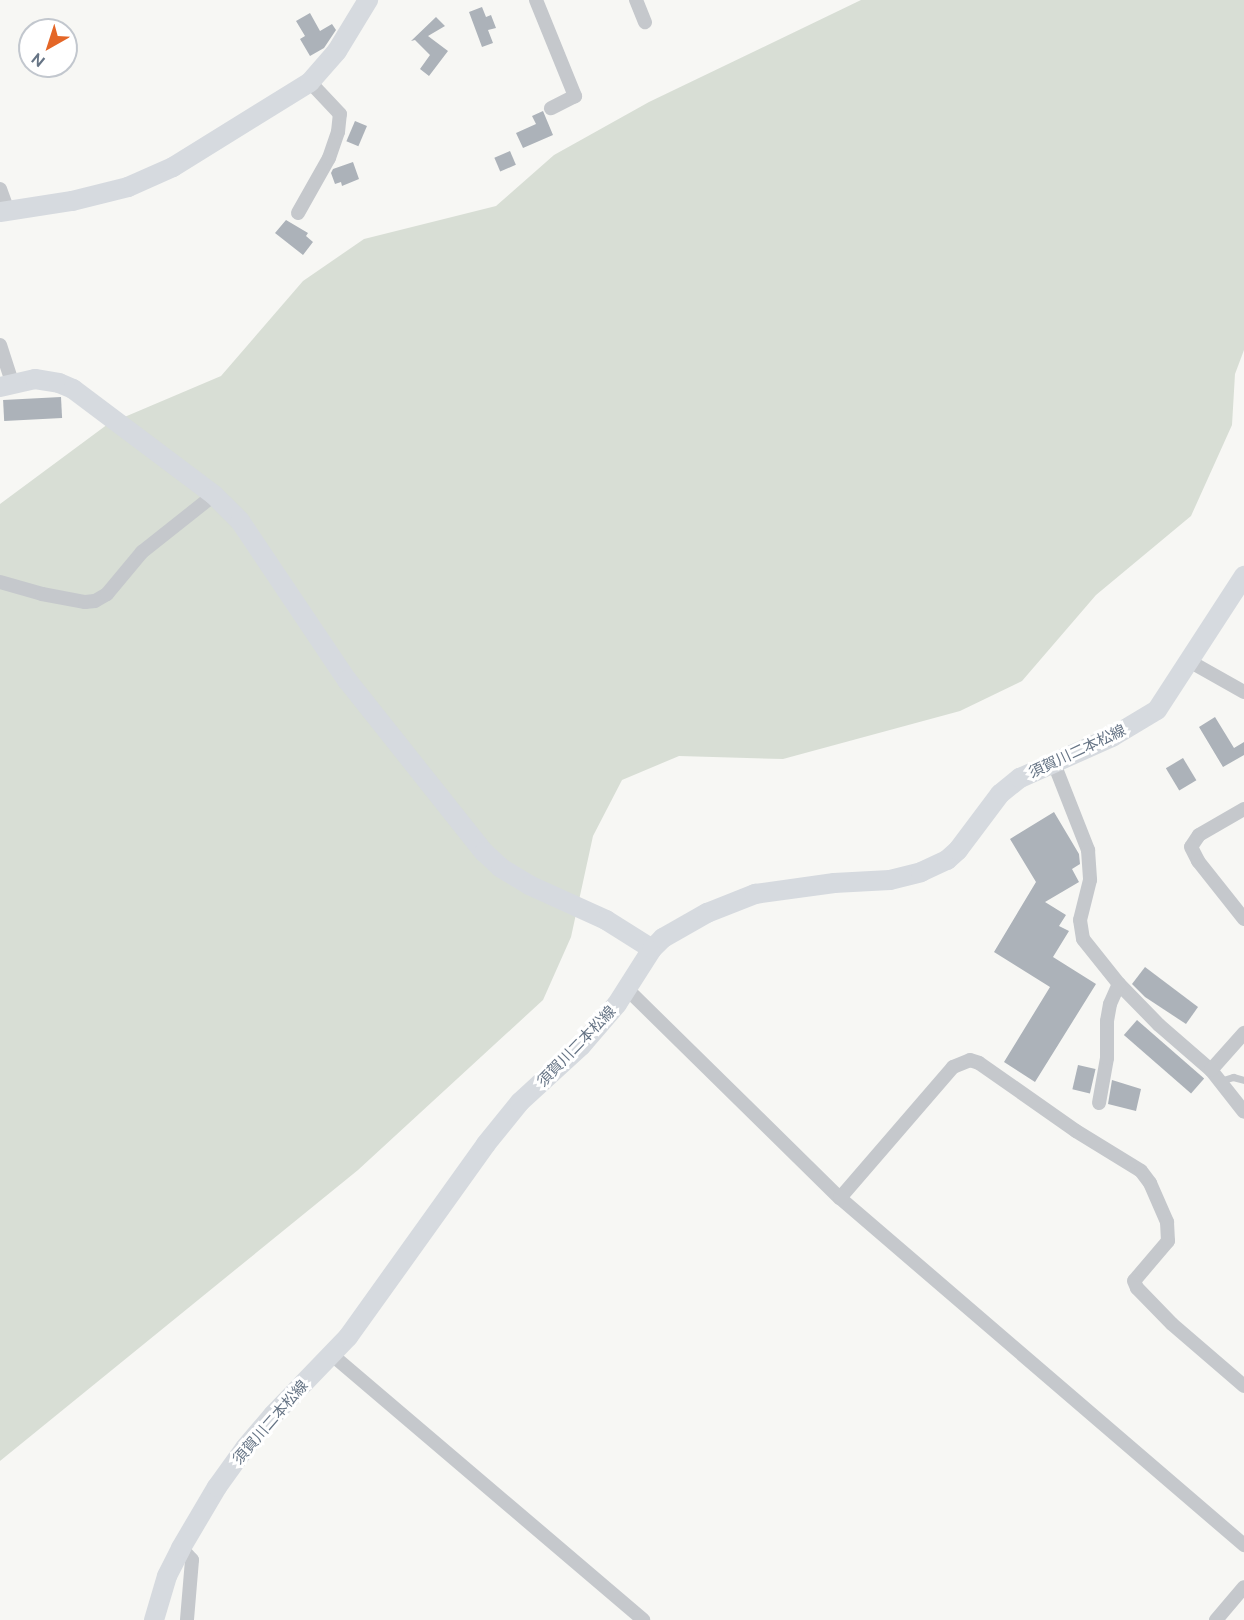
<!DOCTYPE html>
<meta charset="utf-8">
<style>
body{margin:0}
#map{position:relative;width:1244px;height:1620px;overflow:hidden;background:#f7f7f4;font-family:Ubuntu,"Noto Sans JP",sans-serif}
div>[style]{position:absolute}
.green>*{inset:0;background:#d8ded5}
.building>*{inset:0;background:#acb2b9;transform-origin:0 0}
.lane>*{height:7px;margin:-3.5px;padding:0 3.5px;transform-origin:3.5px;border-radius:3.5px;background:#c5c8cc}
.street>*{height:14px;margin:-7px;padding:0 7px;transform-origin:7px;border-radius:7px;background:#c5c8cc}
.secondary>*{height:20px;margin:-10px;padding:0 10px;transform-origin:10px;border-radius:10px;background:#d6dadf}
span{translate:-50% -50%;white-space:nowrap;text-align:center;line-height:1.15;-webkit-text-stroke:6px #fff;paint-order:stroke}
.street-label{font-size:15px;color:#667485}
.north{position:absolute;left:18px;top:18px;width:60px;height:60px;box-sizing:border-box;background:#fff;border:2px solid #c2c7ce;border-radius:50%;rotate:219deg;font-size:16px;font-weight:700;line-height:24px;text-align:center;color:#667485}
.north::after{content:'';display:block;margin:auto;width:21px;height:27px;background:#e46627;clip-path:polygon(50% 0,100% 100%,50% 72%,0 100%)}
</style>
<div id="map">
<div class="green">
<div style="clip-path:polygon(861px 0,1244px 0,1244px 350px,1235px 374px,1232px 425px,1191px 516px,1096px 595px,1022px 681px,960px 711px,783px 759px,679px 756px,622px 780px,593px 836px,571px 937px,543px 1000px,358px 1170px,0 1461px,0 504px,108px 424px,221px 376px,303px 281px,364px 239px,496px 206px,554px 155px,649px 102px)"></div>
</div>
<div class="building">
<div style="clip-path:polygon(482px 7px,486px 17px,491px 15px,496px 28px,488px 30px,493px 43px,482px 47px,469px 12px)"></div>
<div style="clip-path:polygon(310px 13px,320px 31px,332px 24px,336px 30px,324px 48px,310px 56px,300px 39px,305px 36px,296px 21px)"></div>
<div style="clip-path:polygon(436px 17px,445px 26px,428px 36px,448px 51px,429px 76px,420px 69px,430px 55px,415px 40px,411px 41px)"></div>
<div style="clip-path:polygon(543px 111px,553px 135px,523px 148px,516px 133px,536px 124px,532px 116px)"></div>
<div style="left:355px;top:121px;width:13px;height:22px;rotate:23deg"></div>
<div style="left:510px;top:151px;width:15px;height:17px;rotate:67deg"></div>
<div style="clip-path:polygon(353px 162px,359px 179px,342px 186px,341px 182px,335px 184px,331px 173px,333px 169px)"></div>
<div style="clip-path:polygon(286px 220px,308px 233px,306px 236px,313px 242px,303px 255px,275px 233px)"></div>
<div style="left:61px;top:397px;width:21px;height:58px;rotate:87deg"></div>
<div style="clip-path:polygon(1215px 717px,1234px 748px,1244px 742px,1244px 755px,1223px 767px,1199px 727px)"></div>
<div style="left:1183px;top:758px;width:26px;height:20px;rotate:59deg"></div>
<div style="clip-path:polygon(1054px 812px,1079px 854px,1080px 864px,1072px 869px,1079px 882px,1045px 902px,1066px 915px,1059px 926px,1069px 931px,1053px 957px,1096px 984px,1035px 1082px,1004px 1062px,1050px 987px,994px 952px,1036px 882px,1010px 839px)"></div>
<div style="clip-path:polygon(1145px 967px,1198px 1007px,1186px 1024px,1145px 997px,1132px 984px)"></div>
<div style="left:1137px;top:1020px;width:89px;height:20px;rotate:41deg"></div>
<div style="left:1078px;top:1065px;width:18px;height:25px;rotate:13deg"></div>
<div style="clip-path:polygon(1112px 1080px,1141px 1089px,1136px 1111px,1108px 1104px)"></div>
</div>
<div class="lane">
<div style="left:1220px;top:1081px;width:14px;rotate:-17deg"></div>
<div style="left:1233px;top:1077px;width:11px;rotate:15deg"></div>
</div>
<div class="street">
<div style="left:536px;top:0;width:104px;rotate:67.9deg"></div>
<div style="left:575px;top:96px;width:27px;rotate:153deg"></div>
<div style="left:636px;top:0;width:24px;rotate:68deg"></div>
<div style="left:0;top:189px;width:23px;rotate:70deg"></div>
<div style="left:298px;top:213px;width:63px;rotate:-60.6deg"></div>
<div style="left:329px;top:158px;width:28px;rotate:-71deg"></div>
<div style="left:338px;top:132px;width:18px;rotate:-84deg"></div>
<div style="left:340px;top:114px;width:44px;rotate:-133.2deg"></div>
<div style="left:0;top:345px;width:39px;rotate:72deg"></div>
<div style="left:0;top:582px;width:44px;rotate:15.9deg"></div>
<div style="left:42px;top:594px;width:44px;rotate:10.5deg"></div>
<div style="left:85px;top:602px;width:10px;rotate:-6deg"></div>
<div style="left:95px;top:601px;width:14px;rotate:-30deg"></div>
<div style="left:107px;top:594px;width:55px;rotate:-50.2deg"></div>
<div style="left:142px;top:552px;width:92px;rotate:-38.4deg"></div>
<div style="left:1189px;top:661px;width:63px;rotate:29.4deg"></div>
<div style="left:1053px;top:761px;width:96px;rotate:68.5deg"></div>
<div style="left:1088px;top:850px;width:30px;rotate:86deg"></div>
<div style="left:1090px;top:880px;width:41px;rotate:104deg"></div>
<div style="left:1080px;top:920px;width:19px;rotate:81deg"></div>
<div style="left:1083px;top:939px;width:58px;rotate:51.3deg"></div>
<div style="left:1119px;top:984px;width:57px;rotate:45.7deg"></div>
<div style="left:1159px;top:1025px;width:69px;rotate:40.9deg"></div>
<div style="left:1211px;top:1070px;width:53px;rotate:51.8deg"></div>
<div style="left:1244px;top:809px;width:52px;rotate:150deg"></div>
<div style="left:1199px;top:835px;width:14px;rotate:124deg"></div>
<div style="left:1191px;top:847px;width:16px;rotate:63deg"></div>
<div style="left:1198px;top:861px;width:74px;rotate:51.6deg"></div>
<div style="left:628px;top:990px;width:297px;rotate:44.5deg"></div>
<div style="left:840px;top:1198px;width:533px;rotate:40.66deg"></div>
<div style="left:1211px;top:1070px;width:50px;rotate:-48.3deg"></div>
<div style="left:1099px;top:1103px;width:46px;rotate:-79.9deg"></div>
<div style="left:1107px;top:1058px;width:37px;rotate:-90deg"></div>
<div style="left:1107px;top:1021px;width:17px;rotate:-80deg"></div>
<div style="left:1110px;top:1004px;width:22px;rotate:-66deg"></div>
<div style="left:840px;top:1198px;width:173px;rotate:-49.2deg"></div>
<div style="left:953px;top:1067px;width:18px;rotate:-22deg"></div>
<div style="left:970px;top:1060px;width:9px;rotate:18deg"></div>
<div style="left:979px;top:1063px;width:118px;rotate:35deg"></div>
<div style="left:1076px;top:1131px;width:76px;rotate:31.6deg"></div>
<div style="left:1141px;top:1171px;width:15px;rotate:53deg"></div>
<div style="left:1150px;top:1183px;width:43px;rotate:66.4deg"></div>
<div style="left:1167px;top:1222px;width:19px;rotate:87deg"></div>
<div style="left:1168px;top:1241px;width:52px;rotate:130.4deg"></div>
<div style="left:1134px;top:1281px;width:8px;rotate:67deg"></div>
<div style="left:1137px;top:1288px;width:50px;rotate:45.8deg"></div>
<div style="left:1172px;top:1324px;width:95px;rotate:40.7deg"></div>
<div style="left:331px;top:1354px;width:410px;rotate:40.4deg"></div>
<div style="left:181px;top:1548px;width:16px;rotate:47deg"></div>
<div style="left:192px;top:1560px;width:60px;rotate:94.8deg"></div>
<div style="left:1216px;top:1620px;width:43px;rotate:-49.7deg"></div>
</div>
<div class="secondary">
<div style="left:0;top:212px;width:73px;rotate:-8.7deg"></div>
<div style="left:72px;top:201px;width:58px;rotate:-14deg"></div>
<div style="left:128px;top:187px;width:49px;rotate:-24deg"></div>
<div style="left:173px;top:167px;width:161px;rotate:-31.8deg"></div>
<div style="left:310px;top:82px;width:41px;rotate:-48.9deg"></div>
<div style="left:337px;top:51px;width:60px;rotate:-58.7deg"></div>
<div style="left:0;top:387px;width:36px;rotate:-13deg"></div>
<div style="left:35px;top:379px;width:24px;rotate:9deg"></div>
<div style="left:59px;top:383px;width:15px;rotate:23deg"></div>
<div style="left:73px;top:389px;width:176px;rotate:36.9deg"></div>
<div style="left:214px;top:495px;width:37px;rotate:45deg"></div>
<div style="left:240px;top:521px;width:192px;rotate:56.1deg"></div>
<div style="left:347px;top:680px;width:220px;rotate:51.5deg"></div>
<div style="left:484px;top:852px;width:23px;rotate:43deg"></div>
<div style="left:501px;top:868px;width:33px;rotate:31deg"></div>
<div style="left:529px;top:885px;width:85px;rotate:24.4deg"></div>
<div style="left:606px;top:920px;width:54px;rotate:32.2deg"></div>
<div style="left:154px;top:1620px;width:46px;rotate:-73.5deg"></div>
<div style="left:167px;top:1576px;width:31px;rotate:-63deg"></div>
<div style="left:181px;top:1548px;width:71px;rotate:-59.5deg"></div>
<div style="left:217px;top:1487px;width:48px;rotate:-54.3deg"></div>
<div style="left:245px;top:1448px;width:43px;rotate:-49.7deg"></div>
<div style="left:273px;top:1415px;width:108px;rotate:-46.1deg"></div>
<div style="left:348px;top:1337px;width:237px;rotate:-54.4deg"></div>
<div style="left:486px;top:1144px;width:54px;rotate:-51deg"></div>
<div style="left:520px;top:1102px;width:83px;rotate:-42.6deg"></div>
<div style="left:581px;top:1046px;width:55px;rotate:-49.4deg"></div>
<div style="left:617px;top:1004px;width:65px;rotate:-57.5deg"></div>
<div style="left:652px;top:949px;width:16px;rotate:-45deg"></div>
<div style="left:663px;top:938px;width:51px;rotate:-29.6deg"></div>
<div style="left:707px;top:913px;width:52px;rotate:-21.6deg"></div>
<div style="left:755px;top:894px;width:80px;rotate:-7.9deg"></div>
<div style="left:834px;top:883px;width:56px;rotate:-3.1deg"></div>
<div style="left:890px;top:880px;width:32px;rotate:-14deg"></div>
<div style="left:921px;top:872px;width:29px;rotate:-25deg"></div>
<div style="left:947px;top:860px;width:15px;rotate:-42deg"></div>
<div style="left:958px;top:850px;width:70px;rotate:-53.1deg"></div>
<div style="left:1000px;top:794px;width:26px;rotate:-39deg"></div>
<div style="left:1020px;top:778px;width:101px;rotate:-24deg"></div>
<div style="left:1112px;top:737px;width:52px;rotate:-31deg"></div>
<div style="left:1157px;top:710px;width:160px;rotate:-57deg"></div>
</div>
<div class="street-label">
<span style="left:1077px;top:751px;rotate:-25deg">須賀川二本松線</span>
<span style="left:576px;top:1046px;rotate:-46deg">須賀川二本松線</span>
<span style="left:270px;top:1422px;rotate:-49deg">須賀川二本松線</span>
</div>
<div class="north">N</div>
</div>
